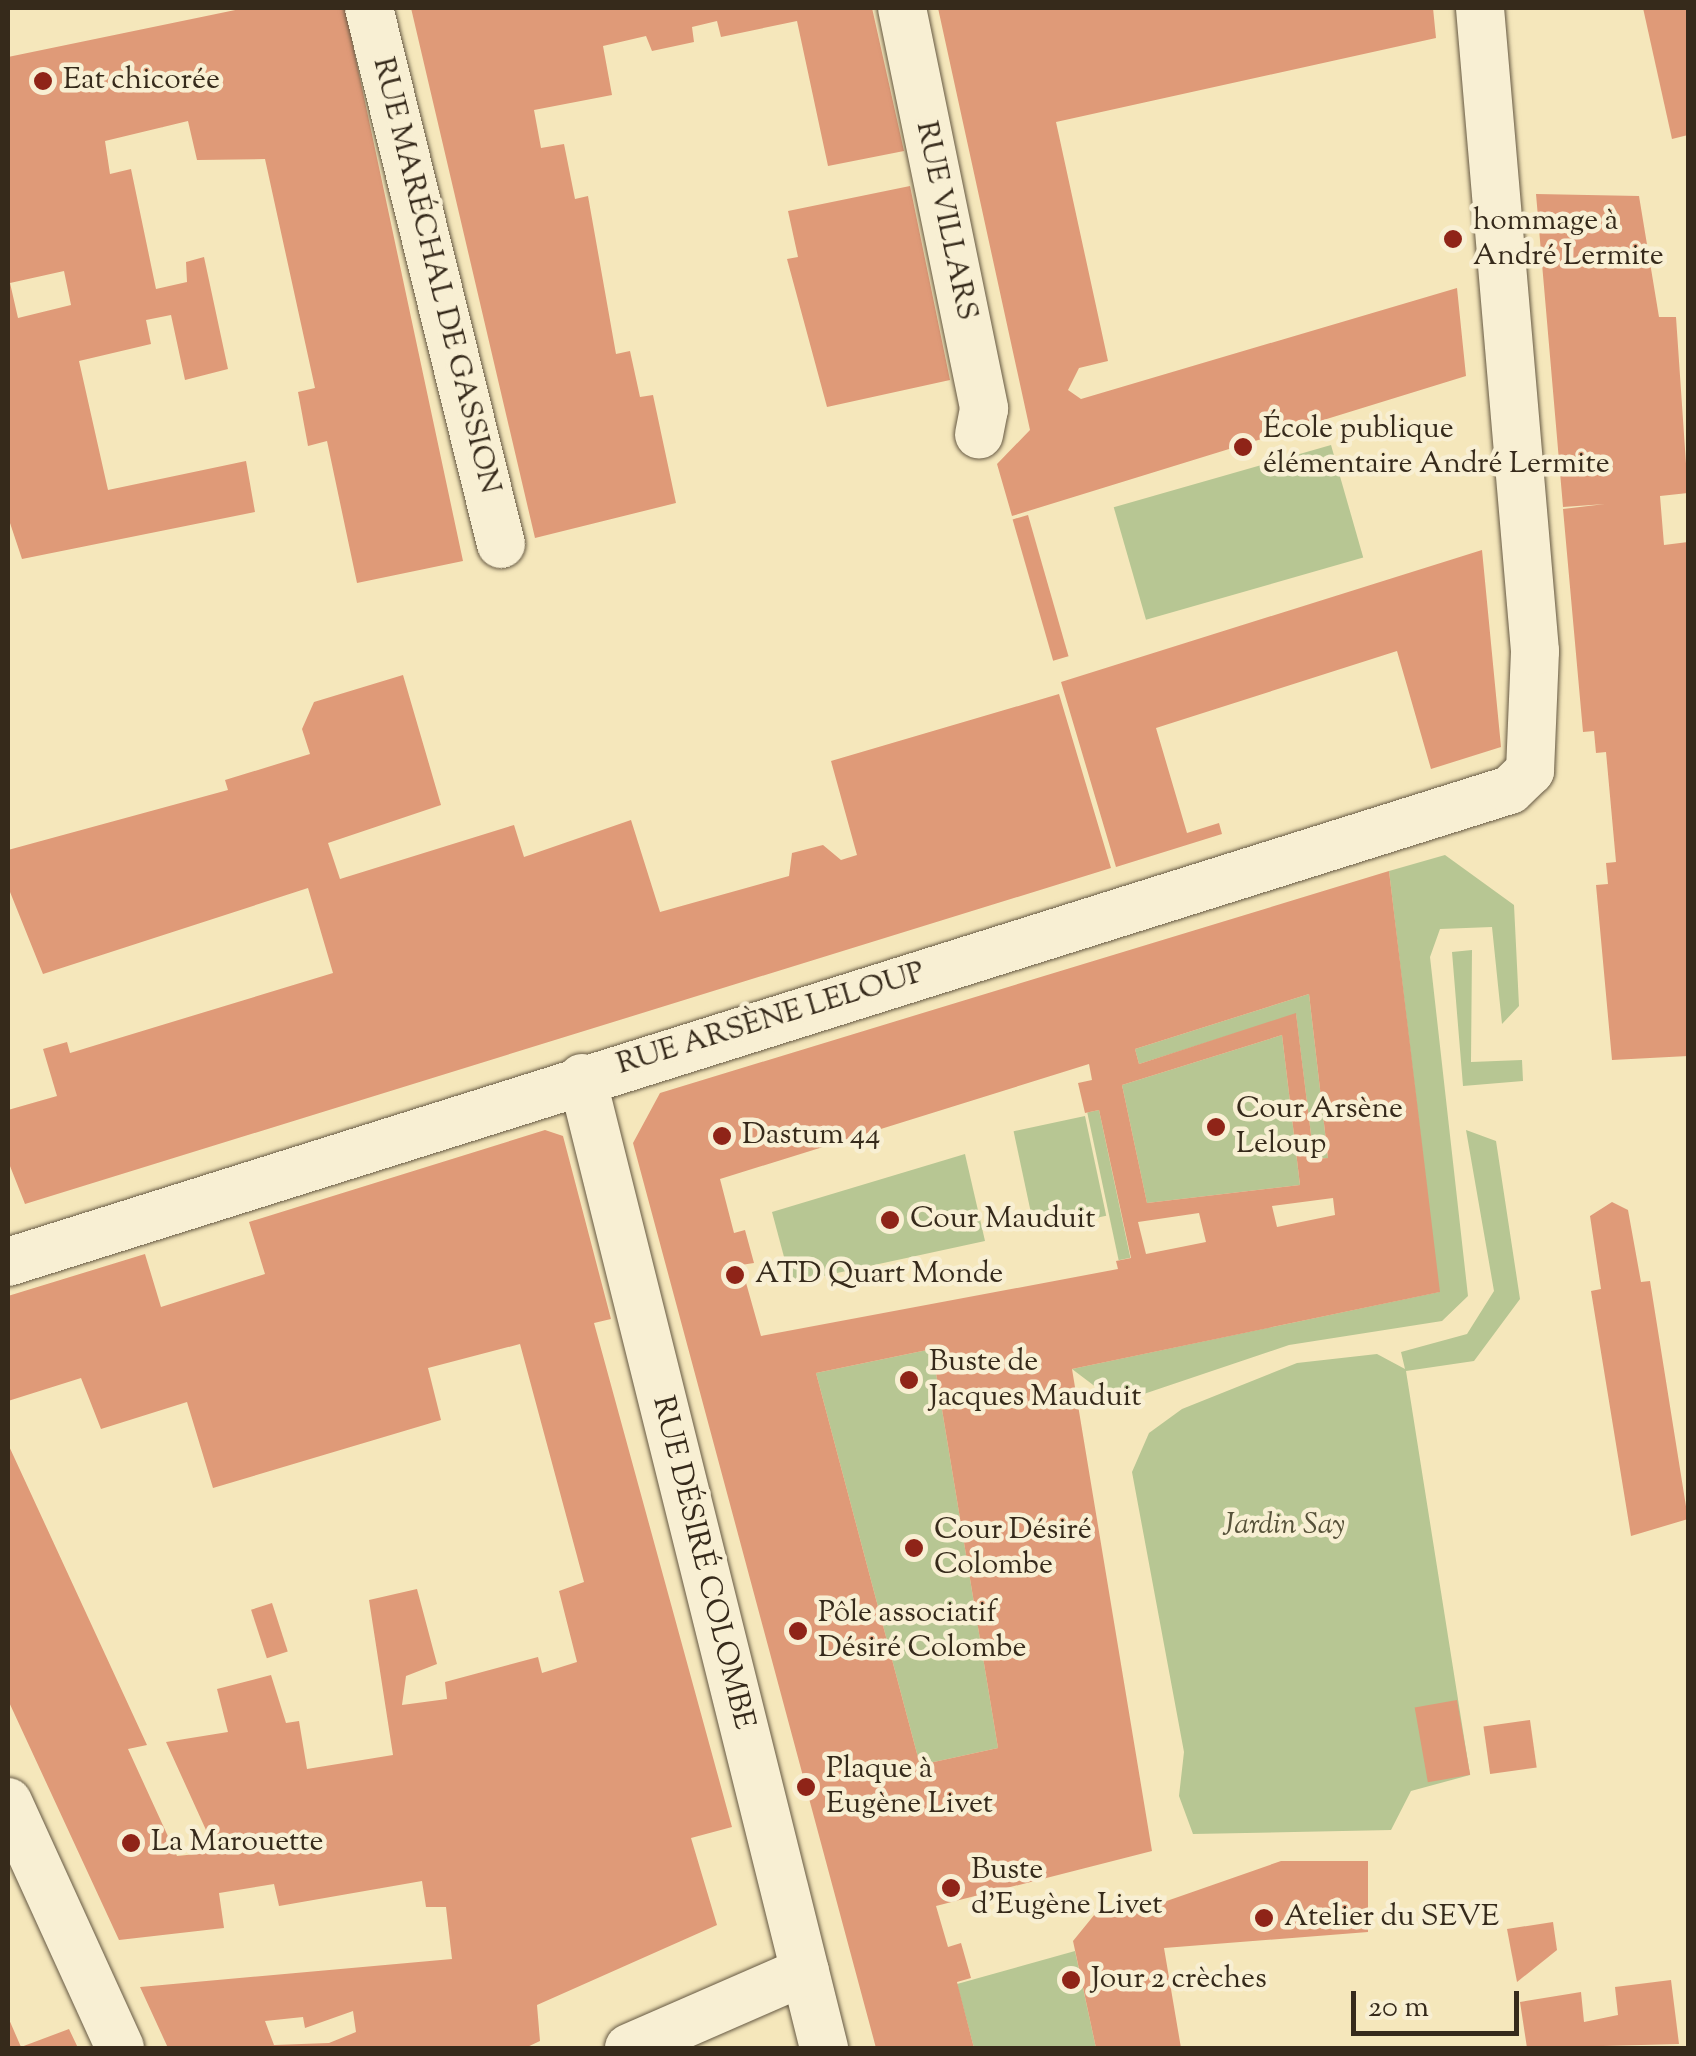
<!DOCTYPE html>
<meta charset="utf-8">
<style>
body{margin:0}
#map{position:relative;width:1696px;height:2056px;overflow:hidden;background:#f5e7bb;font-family:"Sorts Mill Goudy",serif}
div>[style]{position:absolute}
.green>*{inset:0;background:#b7c693;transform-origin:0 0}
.building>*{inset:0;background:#df9a78;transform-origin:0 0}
.roads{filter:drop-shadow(0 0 2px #665943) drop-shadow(0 0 2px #665943)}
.minor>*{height:48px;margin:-24px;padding:0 24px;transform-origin:24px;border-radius:24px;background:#f8efd3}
.dots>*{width:28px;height:28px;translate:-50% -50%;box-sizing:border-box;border:5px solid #f8efd3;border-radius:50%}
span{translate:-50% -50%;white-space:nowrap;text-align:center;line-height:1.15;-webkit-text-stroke:9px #f8efd3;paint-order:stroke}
.poi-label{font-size:30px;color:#362a1b}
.left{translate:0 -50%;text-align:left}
.street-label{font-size:30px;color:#362a1b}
.park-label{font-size:30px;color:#565139;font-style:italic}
.frame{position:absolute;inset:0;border:10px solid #362a1b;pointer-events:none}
.scale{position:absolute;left:1351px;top:1991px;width:168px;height:45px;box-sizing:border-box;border:5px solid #362a1b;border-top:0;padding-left:12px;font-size:30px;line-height:35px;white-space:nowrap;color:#362a1b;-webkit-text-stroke:8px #f8efd3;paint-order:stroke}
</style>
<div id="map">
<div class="green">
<div style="left:1331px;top:445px;width:117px;height:226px;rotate:74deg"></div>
<div style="clip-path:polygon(1445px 855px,1514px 905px,1519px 1006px,1502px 1024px,1492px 927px,1440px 929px,1430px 957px,1468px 1296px,1442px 1321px,1289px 1345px,1117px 1403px,1072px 1369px,1439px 1292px,1389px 871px)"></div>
<div style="clip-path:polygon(1472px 950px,1471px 1062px,1522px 1060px,1523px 1081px,1463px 1086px,1452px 952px)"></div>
<div style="clip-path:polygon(1309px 994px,1328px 1158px,1314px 1159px,1296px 1014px,1139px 1064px,1135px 1049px)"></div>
<div style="clip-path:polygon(1282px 1035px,1300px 1185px,1147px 1203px,1122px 1085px)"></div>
<div style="left:1099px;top:1110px;width:151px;height:12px;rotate:78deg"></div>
<div style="left:1085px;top:1116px;width:102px;height:73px;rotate:78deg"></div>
<div style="clip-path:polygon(1466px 1130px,1496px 1141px,1520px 1299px,1474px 1361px,1406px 1371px,1470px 1775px,1411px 1791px,1391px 1830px,1193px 1834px,1179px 1796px,1184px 1752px,1132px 1472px,1149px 1433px,1182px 1409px,1297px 1363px,1377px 1354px,1405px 1369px,1401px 1352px,1467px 1334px,1494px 1291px)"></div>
<div style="clip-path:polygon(965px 1154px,985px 1241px,791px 1283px,772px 1212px)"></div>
<div style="clip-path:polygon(932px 1349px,998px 1748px,920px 1765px,816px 1373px)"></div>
<div style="clip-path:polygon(1075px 1951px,1096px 2048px,974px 2048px,957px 1984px)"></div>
</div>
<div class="building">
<div style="clip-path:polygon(evenodd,245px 8px,345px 8px,463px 561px,357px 583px,327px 441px,308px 446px,298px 392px,315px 388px,265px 159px,197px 160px,188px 121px,105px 141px,110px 174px,131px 169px,156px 289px,187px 282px,186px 262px,204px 257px,228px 369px,185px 380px,171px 315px,146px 320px,151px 344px,79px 361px,108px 490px,246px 461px,255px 512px,22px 559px,8px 517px,8px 57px,245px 8px,64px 271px,71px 305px,18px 318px,10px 283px,64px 271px)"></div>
<div style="clip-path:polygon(411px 8px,872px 8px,904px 151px,828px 166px,797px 21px,721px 37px,717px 21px,692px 27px,694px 42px,652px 51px,646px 36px,603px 46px,612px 95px,534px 110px,541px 148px,564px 144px,575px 199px,588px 196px,616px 354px,630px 351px,640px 397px,653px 395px,676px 503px,535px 538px)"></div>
<div style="clip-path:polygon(938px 8px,1433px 8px,1436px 38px,1056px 122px,1108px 361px,1079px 368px,1068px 390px,1081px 399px,1457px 288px,1466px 376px,1012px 516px,997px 464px,1030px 430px)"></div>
<div style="clip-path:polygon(1643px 8px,1688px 8px,1688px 135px,1672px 139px)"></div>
<div style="clip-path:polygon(910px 186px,950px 380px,827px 407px,787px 259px,798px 257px,788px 211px)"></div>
<div style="clip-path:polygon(1536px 194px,1639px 196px,1659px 317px,1676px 317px,1688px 493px,1660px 496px,1664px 545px,1688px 542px,1688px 1056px,1612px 1060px,1596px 885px,1608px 884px,1606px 863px,1616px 862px,1606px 752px,1596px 753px,1594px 731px,1583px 732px,1563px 509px,1605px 504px,1563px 507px)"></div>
<div style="left:1028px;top:515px;width:147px;height:16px;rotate:74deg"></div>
<div style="clip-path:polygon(1482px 550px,1501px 747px,1431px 769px,1397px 651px,1156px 728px,1187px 833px,1219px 823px,1222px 834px,1116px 867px,1061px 682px)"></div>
<div style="clip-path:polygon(403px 675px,441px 805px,328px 843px,340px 879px,514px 825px,524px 857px,631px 820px,660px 912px,789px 876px,792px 853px,823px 845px,841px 860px,857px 855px,831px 761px,1059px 694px,1111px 868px,25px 1204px,8px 1161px,8px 1110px,57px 1096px,43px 1049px,67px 1042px,70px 1053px,333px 973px,308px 888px,43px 974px,8px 887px,8px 850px,228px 790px,225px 780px,310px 754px,302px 729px,314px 702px)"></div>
<div style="clip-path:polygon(evenodd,1389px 871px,1440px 1292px,1072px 1369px,1152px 1851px,936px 1906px,948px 1947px,961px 1943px,971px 1978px,957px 1982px,974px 2048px,876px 2048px,633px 1143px,660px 1093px,1389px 871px,1309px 994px,1328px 1158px,1314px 1159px,1296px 1013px,1139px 1064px,1135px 1049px,1309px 994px,1389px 871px,1282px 1035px,1300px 1185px,1147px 1203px,1122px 1085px,1282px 1035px,1389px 871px,1089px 1064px,1092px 1080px,1078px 1083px,1085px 1113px,1099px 1110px,1131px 1258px,1116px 1261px,1118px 1269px,761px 1336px,741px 1265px,754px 1263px,745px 1230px,734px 1233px,720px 1179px,1089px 1064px,1389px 871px,1333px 1198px,1335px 1215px,1277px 1227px,1272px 1206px,1333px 1198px,1389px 871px,1199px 1213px,1206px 1242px,1146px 1254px,1138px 1222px,1199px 1213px,1389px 871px,932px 1349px,998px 1748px,920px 1765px,816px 1373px,932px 1349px)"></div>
<div style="clip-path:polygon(evenodd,545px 1130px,563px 1136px,611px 1319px,594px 1323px,732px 1827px,691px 1838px,717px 1925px,537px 2005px,540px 2041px,525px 2048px,168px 2048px,140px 1987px,452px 1959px,446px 1907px,426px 1907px,422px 1881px,279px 1906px,274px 1884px,219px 1893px,224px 1928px,119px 1940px,8px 1700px,8px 1444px,147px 1745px,128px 1749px,177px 1856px,216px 1852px,166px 1742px,228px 1732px,217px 1689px,271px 1675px,286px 1723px,299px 1721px,307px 1769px,393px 1755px,369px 1600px,417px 1589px,437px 1664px,406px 1676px,402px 1705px,447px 1699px,445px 1682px,538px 1657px,542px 1673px,577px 1662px,559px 1591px,584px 1582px,520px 1344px,428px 1368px,441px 1420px,213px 1488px,187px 1402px,101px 1429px,81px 1378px,8px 1401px,8px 1296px,145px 1254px,161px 1307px,265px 1274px,249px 1222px,545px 1130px,353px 2011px,356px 2032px,329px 2043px,274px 2045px,265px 2021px,303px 2017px,305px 2028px,353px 2011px)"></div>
<div style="clip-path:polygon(1612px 1202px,1628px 1210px,1641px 1282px,1650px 1281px,1688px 1519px,1631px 1536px,1591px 1291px,1601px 1289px,1590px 1216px)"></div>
<div style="left:272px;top:1603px;width:51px;height:22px;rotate:72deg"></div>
<div style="left:1457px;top:1700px;width:76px;height:43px;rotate:80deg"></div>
<div style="left:1530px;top:1720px;width:48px;height:47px;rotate:82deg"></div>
<div style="clip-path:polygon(1281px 1861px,1368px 1861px,1368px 1932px,1164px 1948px,1181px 2048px,1096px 2048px,1073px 1941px,1095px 1914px,1158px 1904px)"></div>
<div style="clip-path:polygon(1553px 1922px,1557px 1950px,1517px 1982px,1507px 1929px)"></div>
<div style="clip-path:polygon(1671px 1980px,1679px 2044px,1527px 2048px,1520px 2002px,1581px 1992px,1584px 2022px,1618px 2015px,1615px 1987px)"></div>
<div style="clip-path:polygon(8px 2017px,21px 2047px,69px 2029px,78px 2048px,8px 2048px)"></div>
</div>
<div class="roads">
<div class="minor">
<div style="left:369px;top:8px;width:552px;rotate:76.17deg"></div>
<div style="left:902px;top:8px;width:409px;rotate:78.4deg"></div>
<div style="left:984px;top:409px;width:26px;rotate:101deg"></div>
<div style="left:582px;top:1078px;width:1000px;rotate:75.99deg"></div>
<div style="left:8px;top:1262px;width:1574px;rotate:-17.45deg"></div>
<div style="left:1510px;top:790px;width:28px;rotate:-44deg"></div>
<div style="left:1530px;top:771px;width:120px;rotate:-87.6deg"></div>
<div style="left:1535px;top:651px;width:645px;rotate:-94.89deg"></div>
<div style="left:8px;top:1802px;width:270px;rotate:65.5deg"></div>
<div style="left:629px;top:2048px;width:192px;rotate:-23.6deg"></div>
</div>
</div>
<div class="dots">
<div style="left:43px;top:81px;background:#8f2418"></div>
<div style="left:1453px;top:239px;background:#8f2418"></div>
<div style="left:1243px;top:447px;background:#8f2418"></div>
<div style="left:1216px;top:1127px;background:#8f2418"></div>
<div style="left:722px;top:1136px;background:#8f2418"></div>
<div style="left:890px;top:1220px;background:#8f2418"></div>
<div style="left:735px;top:1275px;background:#8f2418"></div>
<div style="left:909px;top:1380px;background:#8f2418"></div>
<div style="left:914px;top:1548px;background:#8f2418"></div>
<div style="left:798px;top:1631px;background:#8f2418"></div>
<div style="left:806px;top:1787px;background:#8f2418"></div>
<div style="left:131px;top:1843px;background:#8f2418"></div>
<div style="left:951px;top:1888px;background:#8f2418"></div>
<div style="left:1264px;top:1918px;background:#8f2418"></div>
<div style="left:1071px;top:1980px;background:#8f2418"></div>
</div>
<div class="poi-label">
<span class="left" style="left:63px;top:81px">Eat chicorée</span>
<span class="left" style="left:1473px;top:239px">hommage à<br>André Lermite</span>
<span class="left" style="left:1263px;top:447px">École publique<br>élémentaire André Lermite</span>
<span class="left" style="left:1236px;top:1127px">Cour Arsène<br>Leloup</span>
<span class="left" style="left:742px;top:1136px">Dastum 44</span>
<span class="left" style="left:910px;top:1220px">Cour Mauduit</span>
<span class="left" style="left:755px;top:1275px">ATD Quart Monde</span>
<span class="left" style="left:929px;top:1380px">Buste de<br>Jacques Mauduit</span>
<span class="left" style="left:934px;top:1548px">Cour Désiré<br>Colombe</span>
<span class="left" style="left:818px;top:1631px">Pôle associatif<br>Désiré Colombe</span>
<span class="left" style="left:826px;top:1787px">Plaque à<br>Eugène Livet</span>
<span class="left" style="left:151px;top:1843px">La Marouette</span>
<span class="left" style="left:971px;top:1888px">Buste<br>d'Eugène Livet</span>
<span class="left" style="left:1284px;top:1918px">Atelier du SEVE</span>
<span class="left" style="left:1091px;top:1980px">Jour 2 crèches</span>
</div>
<div class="street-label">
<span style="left:945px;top:221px;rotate:78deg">RUE VILLARS</span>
<span style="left:435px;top:276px;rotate:76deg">RUE MARÉCHAL DE GASSION</span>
<span style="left:771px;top:1020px;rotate:-17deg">RUE ARSÈNE LELOUP</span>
<span style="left:702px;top:1563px;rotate:76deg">RUE DÉSIRÉ COLOMBE</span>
</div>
<div class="park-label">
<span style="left:1284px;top:1526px">Jardin Say</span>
</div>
<div class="frame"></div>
<div class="scale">20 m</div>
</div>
